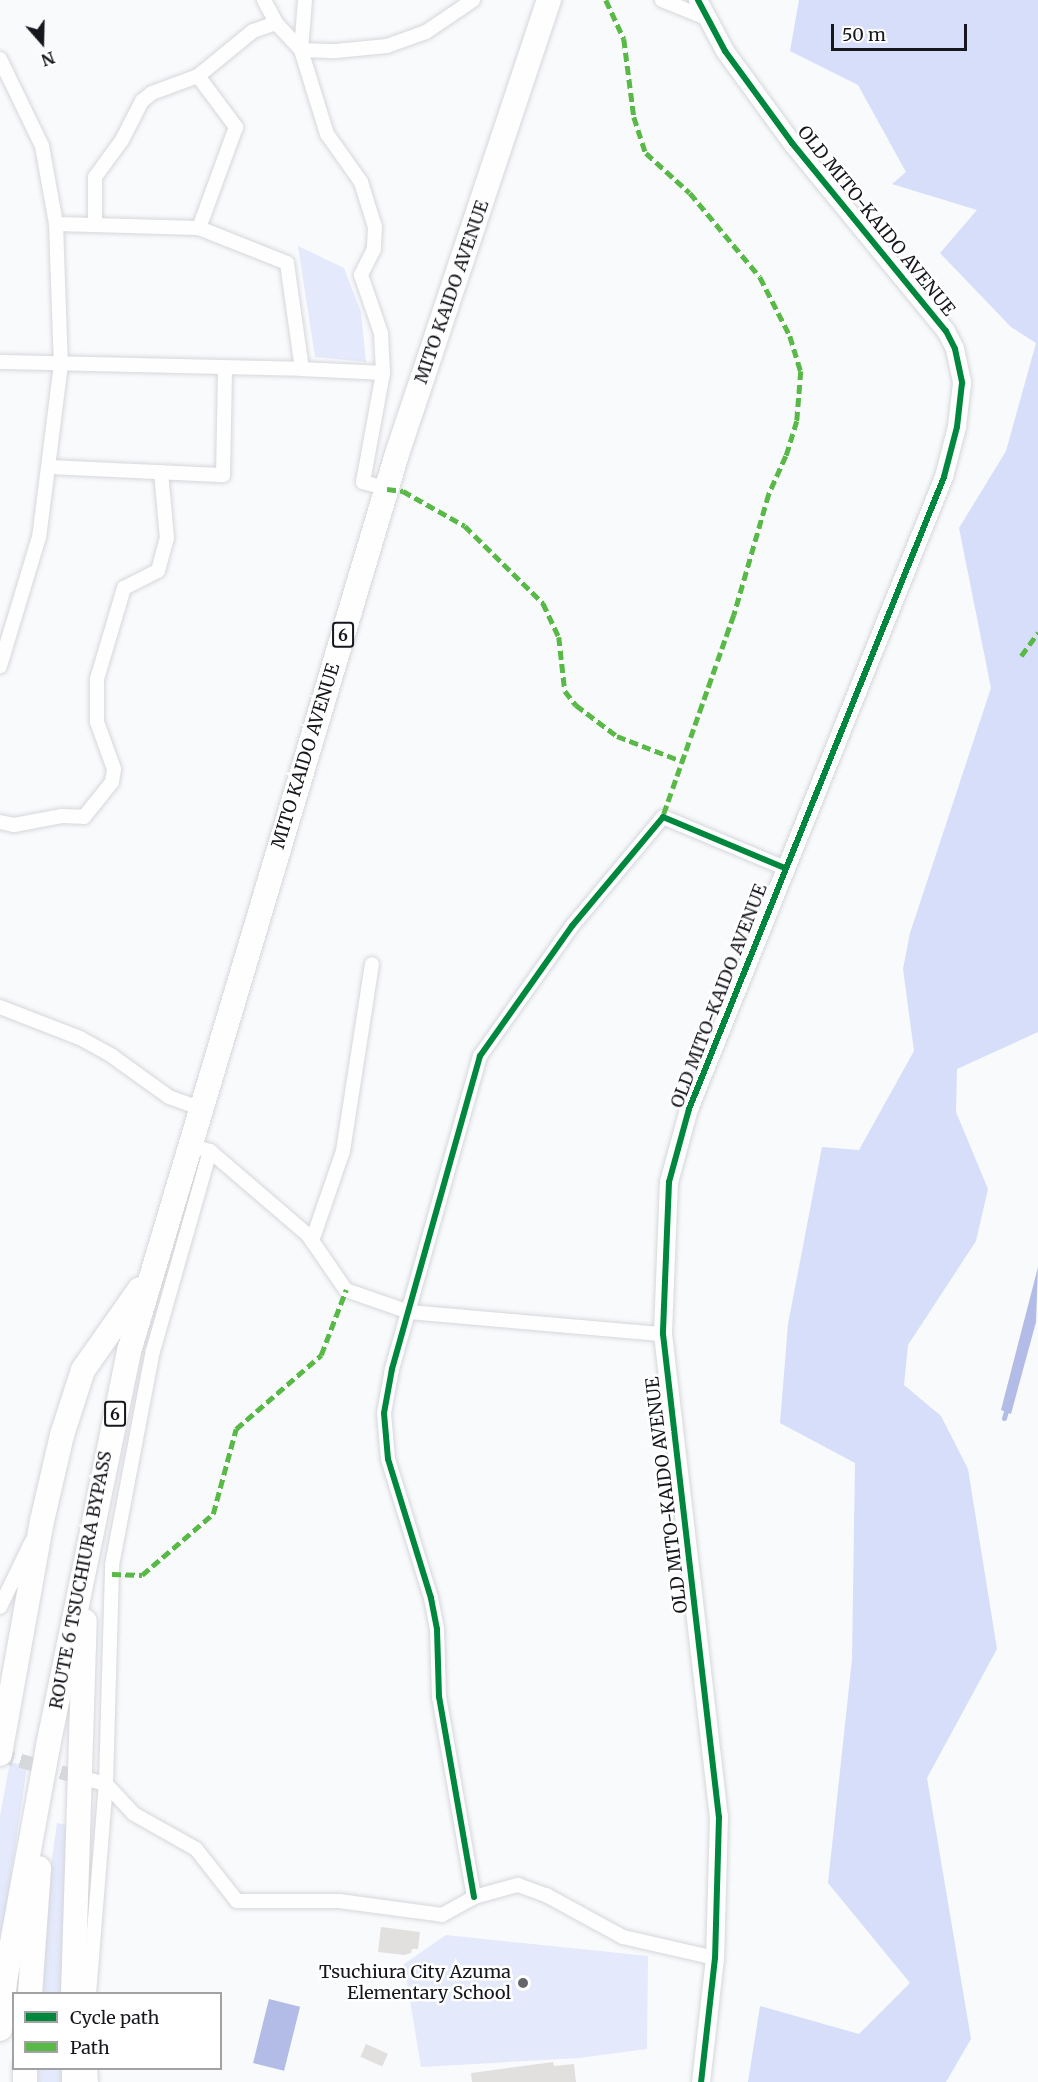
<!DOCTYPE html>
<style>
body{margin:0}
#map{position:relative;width:1038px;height:2082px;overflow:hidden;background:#f9fafc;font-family:Merriweather,serif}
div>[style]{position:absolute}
.green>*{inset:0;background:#e4e9fb;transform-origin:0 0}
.forest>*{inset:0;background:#d6defa}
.water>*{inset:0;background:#b2bce7;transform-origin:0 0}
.stream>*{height:5px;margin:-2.5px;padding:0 2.5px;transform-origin:2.5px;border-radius:2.5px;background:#b2bce7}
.building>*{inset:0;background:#e2e0de;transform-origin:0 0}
.minor-tunnel>*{height:14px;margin-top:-7px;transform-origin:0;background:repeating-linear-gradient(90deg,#d7d8db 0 14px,transparent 0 21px)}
.roads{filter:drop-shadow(0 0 2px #d5d7db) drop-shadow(0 0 2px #d5d7db)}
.minor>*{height:14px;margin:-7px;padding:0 7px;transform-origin:7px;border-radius:7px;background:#fefeff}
.tertiary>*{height:18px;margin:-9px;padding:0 9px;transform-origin:9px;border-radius:9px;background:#fefeff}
.trunk>*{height:24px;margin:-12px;padding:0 12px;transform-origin:12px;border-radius:12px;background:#fefeff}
.quiet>*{height:4.5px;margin-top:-2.25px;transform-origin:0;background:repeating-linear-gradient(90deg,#58b947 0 9px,transparent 0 13.5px)}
.cycleway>*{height:6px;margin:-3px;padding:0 3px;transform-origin:3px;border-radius:3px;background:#00873e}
.dots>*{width:16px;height:16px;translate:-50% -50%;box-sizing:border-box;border:3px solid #fff;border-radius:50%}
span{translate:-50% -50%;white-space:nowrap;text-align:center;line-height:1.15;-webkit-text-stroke:5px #fff;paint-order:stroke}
.shield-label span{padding:2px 4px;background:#fff;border:2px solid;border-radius:4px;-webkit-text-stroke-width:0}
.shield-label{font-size:16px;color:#16171e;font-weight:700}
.street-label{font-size:18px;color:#16171e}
.poi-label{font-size:18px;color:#16171e}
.right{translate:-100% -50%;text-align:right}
.legend{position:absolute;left:12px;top:1992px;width:210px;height:78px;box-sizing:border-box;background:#fff;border:2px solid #a2a2a5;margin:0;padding:8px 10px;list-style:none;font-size:18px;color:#16171e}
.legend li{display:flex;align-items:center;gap:12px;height:30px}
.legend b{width:30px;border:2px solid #a2a2a5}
.north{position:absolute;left:12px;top:12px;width:60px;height:60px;-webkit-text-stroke:4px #fff;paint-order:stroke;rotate:160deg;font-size:16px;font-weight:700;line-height:24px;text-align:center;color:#16171e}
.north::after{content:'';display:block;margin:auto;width:21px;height:27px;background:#16171e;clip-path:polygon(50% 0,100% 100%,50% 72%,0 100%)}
.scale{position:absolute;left:831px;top:24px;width:136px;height:27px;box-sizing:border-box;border:3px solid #16171e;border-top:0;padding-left:8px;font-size:18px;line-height:21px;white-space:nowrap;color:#16171e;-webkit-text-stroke:4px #fff;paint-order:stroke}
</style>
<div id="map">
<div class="green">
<div style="clip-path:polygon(298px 246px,344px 268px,361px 312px,366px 362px,315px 357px)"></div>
<div style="clip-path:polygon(10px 1762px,27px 1766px,0 1951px,0 1816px)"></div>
<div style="clip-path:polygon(57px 1823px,67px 1825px,63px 1993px,43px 1994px,48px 1887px)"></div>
<div style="clip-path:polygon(446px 1935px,648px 1956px,647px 2049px,579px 2058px,421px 2067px,404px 1964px)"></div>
<div style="left:38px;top:2069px;width:27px;height:13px"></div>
</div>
<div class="forest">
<div style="clip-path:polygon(799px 0,1038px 0,1038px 1032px,957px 1069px,956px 1112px,988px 1189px,976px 1241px,908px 1345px,904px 1385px,941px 1416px,968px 1469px,997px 1649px,927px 1778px,971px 2039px,946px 2082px,748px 2082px,760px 2006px,859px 2034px,910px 1983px,828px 1883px,852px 1659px,855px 1463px,780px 1423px,788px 1324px,822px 1147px,859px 1150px,914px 1051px,903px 969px,910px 933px,991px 688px,959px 528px,1006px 451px,1036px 343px,1011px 327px,940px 253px,977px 210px,892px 184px,906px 172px,858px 85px,790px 51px)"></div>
</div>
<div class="water">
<div style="clip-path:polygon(1038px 1267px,1036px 1322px,1011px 1414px,1001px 1410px)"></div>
<div style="left:269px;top:1999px;width:32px;height:66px;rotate:14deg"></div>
</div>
<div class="stream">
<div style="left:1004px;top:1418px;width:14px;rotate:-73deg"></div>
</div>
<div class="building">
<div style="clip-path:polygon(381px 1927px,420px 1932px,418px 1949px,412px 1949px,411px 1953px,404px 1955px,378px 1952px)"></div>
<div style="left:366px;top:2044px;width:24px;height:14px;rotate:24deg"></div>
<div style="clip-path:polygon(553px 2062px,554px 2066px,574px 2064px,576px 2082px,472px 2082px,471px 2073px)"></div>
</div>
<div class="minor-tunnel">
<div style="left:0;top:1755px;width:88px;rotate:15.8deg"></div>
</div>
<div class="roads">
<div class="minor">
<div style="left:264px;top:0;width:26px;rotate:62deg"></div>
<div style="left:276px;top:23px;width:37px;rotate:47deg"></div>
<div style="left:301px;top:50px;width:35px;rotate:2deg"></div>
<div style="left:336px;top:51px;width:51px;rotate:-5.6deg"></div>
<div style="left:387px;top:46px;width:41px;rotate:-19.7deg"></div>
<div style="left:426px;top:32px;width:57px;rotate:-34.2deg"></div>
<div style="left:305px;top:0;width:50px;rotate:94.6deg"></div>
<div style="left:301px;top:50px;width:88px;rotate:72.8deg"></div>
<div style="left:327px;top:134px;width:59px;rotate:54.7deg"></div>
<div style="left:361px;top:182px;width:47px;rotate:72.7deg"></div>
<div style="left:375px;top:227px;width:22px;rotate:93deg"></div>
<div style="left:374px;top:249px;width:29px;rotate:117deg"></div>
<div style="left:361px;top:275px;width:61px;rotate:71deg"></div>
<div style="left:381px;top:333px;width:40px;rotate:87.1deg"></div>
<div style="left:383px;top:373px;width:111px;rotate:100.4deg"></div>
<div style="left:363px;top:482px;width:25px;rotate:16deg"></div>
<div style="left:662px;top:0;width:48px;rotate:22.2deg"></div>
<div style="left:0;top:59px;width:97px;rotate:64.2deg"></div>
<div style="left:42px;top:146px;width:79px;rotate:79.8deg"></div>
<div style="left:56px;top:224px;width:140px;rotate:88deg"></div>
<div style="left:61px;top:364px;width:174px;rotate:97.2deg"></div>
<div style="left:39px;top:537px;width:135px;rotate:106.8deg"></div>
<div style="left:198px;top:76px;width:64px;rotate:53.3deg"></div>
<div style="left:236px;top:127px;width:108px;rotate:110.1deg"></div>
<div style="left:95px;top:224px;width:47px;rotate:-90deg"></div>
<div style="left:95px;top:177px;width:46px;rotate:-53.9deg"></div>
<div style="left:122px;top:140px;width:44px;rotate:-62.9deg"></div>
<div style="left:142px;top:101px;width:13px;rotate:-39deg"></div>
<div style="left:152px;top:93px;width:49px;rotate:-20.3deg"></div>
<div style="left:198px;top:76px;width:71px;rotate:-39.3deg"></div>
<div style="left:253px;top:31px;width:24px;rotate:-19deg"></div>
<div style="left:0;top:362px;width:302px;rotate:1.3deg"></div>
<div style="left:302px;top:369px;width:107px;rotate:-98.1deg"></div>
<div style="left:287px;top:263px;width:95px;rotate:-158.3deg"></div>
<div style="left:199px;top:228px;width:143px;rotate:-178.4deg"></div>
<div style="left:302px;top:369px;width:81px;rotate:2.8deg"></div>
<div style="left:51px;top:467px;width:172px;rotate:2.7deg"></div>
<div style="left:223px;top:475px;width:107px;rotate:-88.9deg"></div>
<div style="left:0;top:822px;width:14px;rotate:12deg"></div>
<div style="left:14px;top:825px;width:48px;rotate:-10.8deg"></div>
<div style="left:61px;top:816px;width:23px;rotate:2deg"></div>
<div style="left:84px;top:817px;width:45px;rotate:-51.3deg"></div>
<div style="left:112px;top:782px;width:13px;rotate:-81deg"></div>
<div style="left:114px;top:769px;width:50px;rotate:-109.9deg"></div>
<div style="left:97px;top:722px;width:43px;rotate:-90deg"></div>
<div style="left:97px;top:679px;width:95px;rotate:-73.5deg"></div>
<div style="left:124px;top:588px;width:38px;rotate:-27deg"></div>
<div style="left:158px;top:571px;width:34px;rotate:-75deg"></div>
<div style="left:167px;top:538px;width:66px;rotate:-95.2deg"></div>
<div style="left:0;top:1007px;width:86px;rotate:21.2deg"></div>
<div style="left:80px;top:1038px;width:37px;rotate:29deg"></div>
<div style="left:112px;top:1056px;width:70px;rotate:35.7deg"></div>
<div style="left:169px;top:1097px;width:33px;rotate:20deg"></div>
<div style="left:203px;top:1149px;width:7px;rotate:16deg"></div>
<div style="left:210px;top:1151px;width:129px;rotate:40.6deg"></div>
<div style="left:308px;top:1235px;width:67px;rotate:55.4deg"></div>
<div style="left:346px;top:1290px;width:67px;rotate:19.2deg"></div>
<div style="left:409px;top:1312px;width:255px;rotate:5deg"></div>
<div style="left:312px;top:1241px;width:95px;rotate:-71deg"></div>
<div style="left:343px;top:1151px;width:189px;rotate:-81.2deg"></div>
<div style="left:0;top:1607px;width:73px;rotate:-64.1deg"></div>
<div style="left:87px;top:1779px;width:20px;rotate:15deg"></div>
<div style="left:106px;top:1784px;width:41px;rotate:47deg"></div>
<div style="left:134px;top:1814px;width:71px;rotate:29.4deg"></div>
<div style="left:196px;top:1849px;width:66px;rotate:51.7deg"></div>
<div style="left:237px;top:1901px;width:102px"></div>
<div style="left:339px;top:1901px;width:104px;rotate:7.7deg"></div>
<div style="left:442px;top:1915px;width:37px;rotate:-29deg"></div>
<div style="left:474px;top:1897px;width:46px;rotate:-15.3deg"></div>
<div style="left:518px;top:1885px;width:30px;rotate:20deg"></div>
<div style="left:546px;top:1895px;width:88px;rotate:28.6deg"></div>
<div style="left:623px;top:1937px;width:94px;rotate:12.9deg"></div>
<div style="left:474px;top:1897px;width:203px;rotate:-99.9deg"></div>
<div style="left:439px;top:1697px;width:68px;rotate:-91.7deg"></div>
<div style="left:437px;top:1629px;width:32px;rotate:-101deg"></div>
<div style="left:431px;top:1598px;width:145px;rotate:-107.2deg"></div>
<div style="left:388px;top:1459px;width:46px;rotate:-95deg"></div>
<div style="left:384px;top:1413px;width:45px;rotate:-79.7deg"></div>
<div style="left:392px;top:1369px;width:325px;rotate:-74.3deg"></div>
<div style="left:480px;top:1056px;width:159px;rotate:-54.7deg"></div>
<div style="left:572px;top:926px;width:142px;rotate:-50.1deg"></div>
<div style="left:663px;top:817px;width:132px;rotate:22.7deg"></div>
<div style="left:89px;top:1994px;width:211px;rotate:-85.4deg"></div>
<div style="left:106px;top:1784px;width:219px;rotate:-88.4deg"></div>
<div style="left:112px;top:1565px;width:218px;rotate:-79.2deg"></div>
<div style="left:153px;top:1351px;width:208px;rotate:-74.1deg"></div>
<div style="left:90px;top:2068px;width:14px;rotate:86deg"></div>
</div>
<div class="tertiary">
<div style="left:698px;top:0;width:58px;rotate:62.1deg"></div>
<div style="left:725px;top:51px;width:114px;rotate:53.9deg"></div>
<div style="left:792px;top:143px;width:243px;rotate:50.7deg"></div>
<div style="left:946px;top:331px;width:20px;rotate:63deg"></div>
<div style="left:955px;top:349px;width:35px;rotate:78deg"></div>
<div style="left:962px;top:383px;width:44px;rotate:96.5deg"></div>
<div style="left:957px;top:427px;width:52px;rotate:104.6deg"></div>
<div style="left:944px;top:477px;width:682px;rotate:111.97deg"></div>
<div style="left:689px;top:1109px;width:76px;rotate:105.3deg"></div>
<div style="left:669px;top:1182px;width:152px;rotate:92.3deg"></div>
<div style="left:663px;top:1334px;width:486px;rotate:83.4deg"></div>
<div style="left:719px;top:1817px;width:141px;rotate:91.6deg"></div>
<div style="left:715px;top:1958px;width:125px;rotate:96.4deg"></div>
</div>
<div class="trunk">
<div style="left:0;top:1754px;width:237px;rotate:-79.8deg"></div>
<div style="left:42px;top:1521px;width:88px;rotate:-76.9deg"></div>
<div style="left:62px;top:1435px;width:68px;rotate:-72.1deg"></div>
<div style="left:83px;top:1370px;width:99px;rotate:-54.9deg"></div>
<div style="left:30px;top:1994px;width:126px;rotate:-85.9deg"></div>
<div style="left:73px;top:1994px;width:373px;rotate:-88.2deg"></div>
<div style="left:0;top:2029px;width:48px;rotate:-84.1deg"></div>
<div style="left:5px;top:1981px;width:239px;rotate:-79.6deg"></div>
<div style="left:48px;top:1746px;width:406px;rotate:-78.4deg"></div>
<div style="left:130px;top:1348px;width:933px;rotate:-73.37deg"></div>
<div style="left:397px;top:454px;width:479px;rotate:-71.5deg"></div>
<div style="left:74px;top:2068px;width:14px;rotate:90deg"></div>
<div style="left:25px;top:2082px;width:14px;rotate:-90deg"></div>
</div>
</div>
<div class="quiet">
<div style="left:606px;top:0;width:43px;rotate:65.2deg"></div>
<div style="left:624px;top:39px;width:79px;rotate:82.7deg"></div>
<div style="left:634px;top:117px;width:38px;rotate:72deg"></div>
<div style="left:646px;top:153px;width:59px;rotate:42.3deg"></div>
<div style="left:690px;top:193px;width:109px;rotate:50.2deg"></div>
<div style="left:760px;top:277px;width:66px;rotate:63deg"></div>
<div style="left:790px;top:336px;width:37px;rotate:73deg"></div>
<div style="left:801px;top:371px;width:50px;rotate:94.6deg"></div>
<div style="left:797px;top:421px;width:37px;rotate:107deg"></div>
<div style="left:786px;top:456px;width:42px;rotate:114.1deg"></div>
<div style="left:769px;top:494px;width:126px;rotate:106.1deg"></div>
<div style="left:734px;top:615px;width:214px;rotate:109.4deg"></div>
<div style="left:387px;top:489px;width:16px;rotate:7deg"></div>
<div style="left:403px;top:491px;width:71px;rotate:29.4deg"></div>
<div style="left:465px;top:526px;width:110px;rotate:44.6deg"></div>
<div style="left:543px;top:603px;width:38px;rotate:65deg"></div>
<div style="left:559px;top:637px;width:54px;rotate:83.7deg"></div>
<div style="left:565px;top:691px;width:18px;rotate:52deg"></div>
<div style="left:576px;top:705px;width:51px;rotate:37.1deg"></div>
<div style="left:617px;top:736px;width:72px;rotate:21.2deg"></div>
<div style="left:1021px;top:656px;width:29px;rotate:-54deg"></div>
<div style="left:112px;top:1574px;width:30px;rotate:2deg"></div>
<div style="left:142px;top:1575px;width:94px;rotate:-40.7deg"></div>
<div style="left:213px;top:1514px;width:88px;rotate:-74.9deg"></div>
<div style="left:236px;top:1429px;width:113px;rotate:-41deg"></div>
<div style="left:321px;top:1355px;width:70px;rotate:-69deg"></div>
</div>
<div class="cycleway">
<div style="left:698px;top:0;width:58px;rotate:62.1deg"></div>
<div style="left:725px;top:51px;width:114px;rotate:53.9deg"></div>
<div style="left:792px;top:143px;width:243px;rotate:50.7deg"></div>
<div style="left:946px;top:331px;width:20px;rotate:63deg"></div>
<div style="left:955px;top:349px;width:35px;rotate:78deg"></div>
<div style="left:962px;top:383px;width:44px;rotate:96.5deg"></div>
<div style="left:957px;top:427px;width:52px;rotate:104.6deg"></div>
<div style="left:944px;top:477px;width:682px;rotate:111.97deg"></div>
<div style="left:689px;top:1109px;width:76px;rotate:105.3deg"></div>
<div style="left:669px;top:1182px;width:152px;rotate:92.3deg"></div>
<div style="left:663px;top:1334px;width:486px;rotate:83.4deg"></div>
<div style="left:719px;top:1817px;width:141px;rotate:91.6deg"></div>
<div style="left:715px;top:1958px;width:125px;rotate:96.4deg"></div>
<div style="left:474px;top:1897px;width:203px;rotate:-99.9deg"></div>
<div style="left:439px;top:1697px;width:68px;rotate:-91.7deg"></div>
<div style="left:437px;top:1629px;width:32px;rotate:-101deg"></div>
<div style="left:431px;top:1598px;width:145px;rotate:-107.2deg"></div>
<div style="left:388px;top:1459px;width:46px;rotate:-95deg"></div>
<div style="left:384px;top:1413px;width:45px;rotate:-79.7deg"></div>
<div style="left:392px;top:1369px;width:325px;rotate:-74.3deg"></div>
<div style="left:480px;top:1056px;width:159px;rotate:-54.7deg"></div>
<div style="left:572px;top:926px;width:142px;rotate:-50.1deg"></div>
<div style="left:663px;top:817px;width:132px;rotate:22.7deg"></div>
</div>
<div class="dots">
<div style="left:523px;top:1983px;background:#65666c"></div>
</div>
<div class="shield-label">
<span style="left:343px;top:635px">6</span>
<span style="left:115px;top:1414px">6</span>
</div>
<div class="street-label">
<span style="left:876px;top:221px;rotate:51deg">OLD MITO-KAIDO AVENUE</span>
<span style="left:452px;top:292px;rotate:-71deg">MITO KAIDO AVENUE</span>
<span style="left:306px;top:756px;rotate:-73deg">MITO KAIDO AVENUE</span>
<span style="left:719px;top:996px;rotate:-69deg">OLD MITO-KAIDO AVENUE</span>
<span style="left:667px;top:1495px;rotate:-97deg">OLD MITO-KAIDO AVENUE</span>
<span style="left:81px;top:1580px;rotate:-79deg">ROUTE 6 TSUCHIURA BYPASS</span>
</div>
<div class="poi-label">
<span class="right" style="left:511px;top:1983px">Tsuchiura City Azuma<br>Elementary School</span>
</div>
<ul class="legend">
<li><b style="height:8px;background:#00873e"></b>Cycle path</li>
<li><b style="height:8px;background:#58b947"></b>Path</li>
</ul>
<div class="north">N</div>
<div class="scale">50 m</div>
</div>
